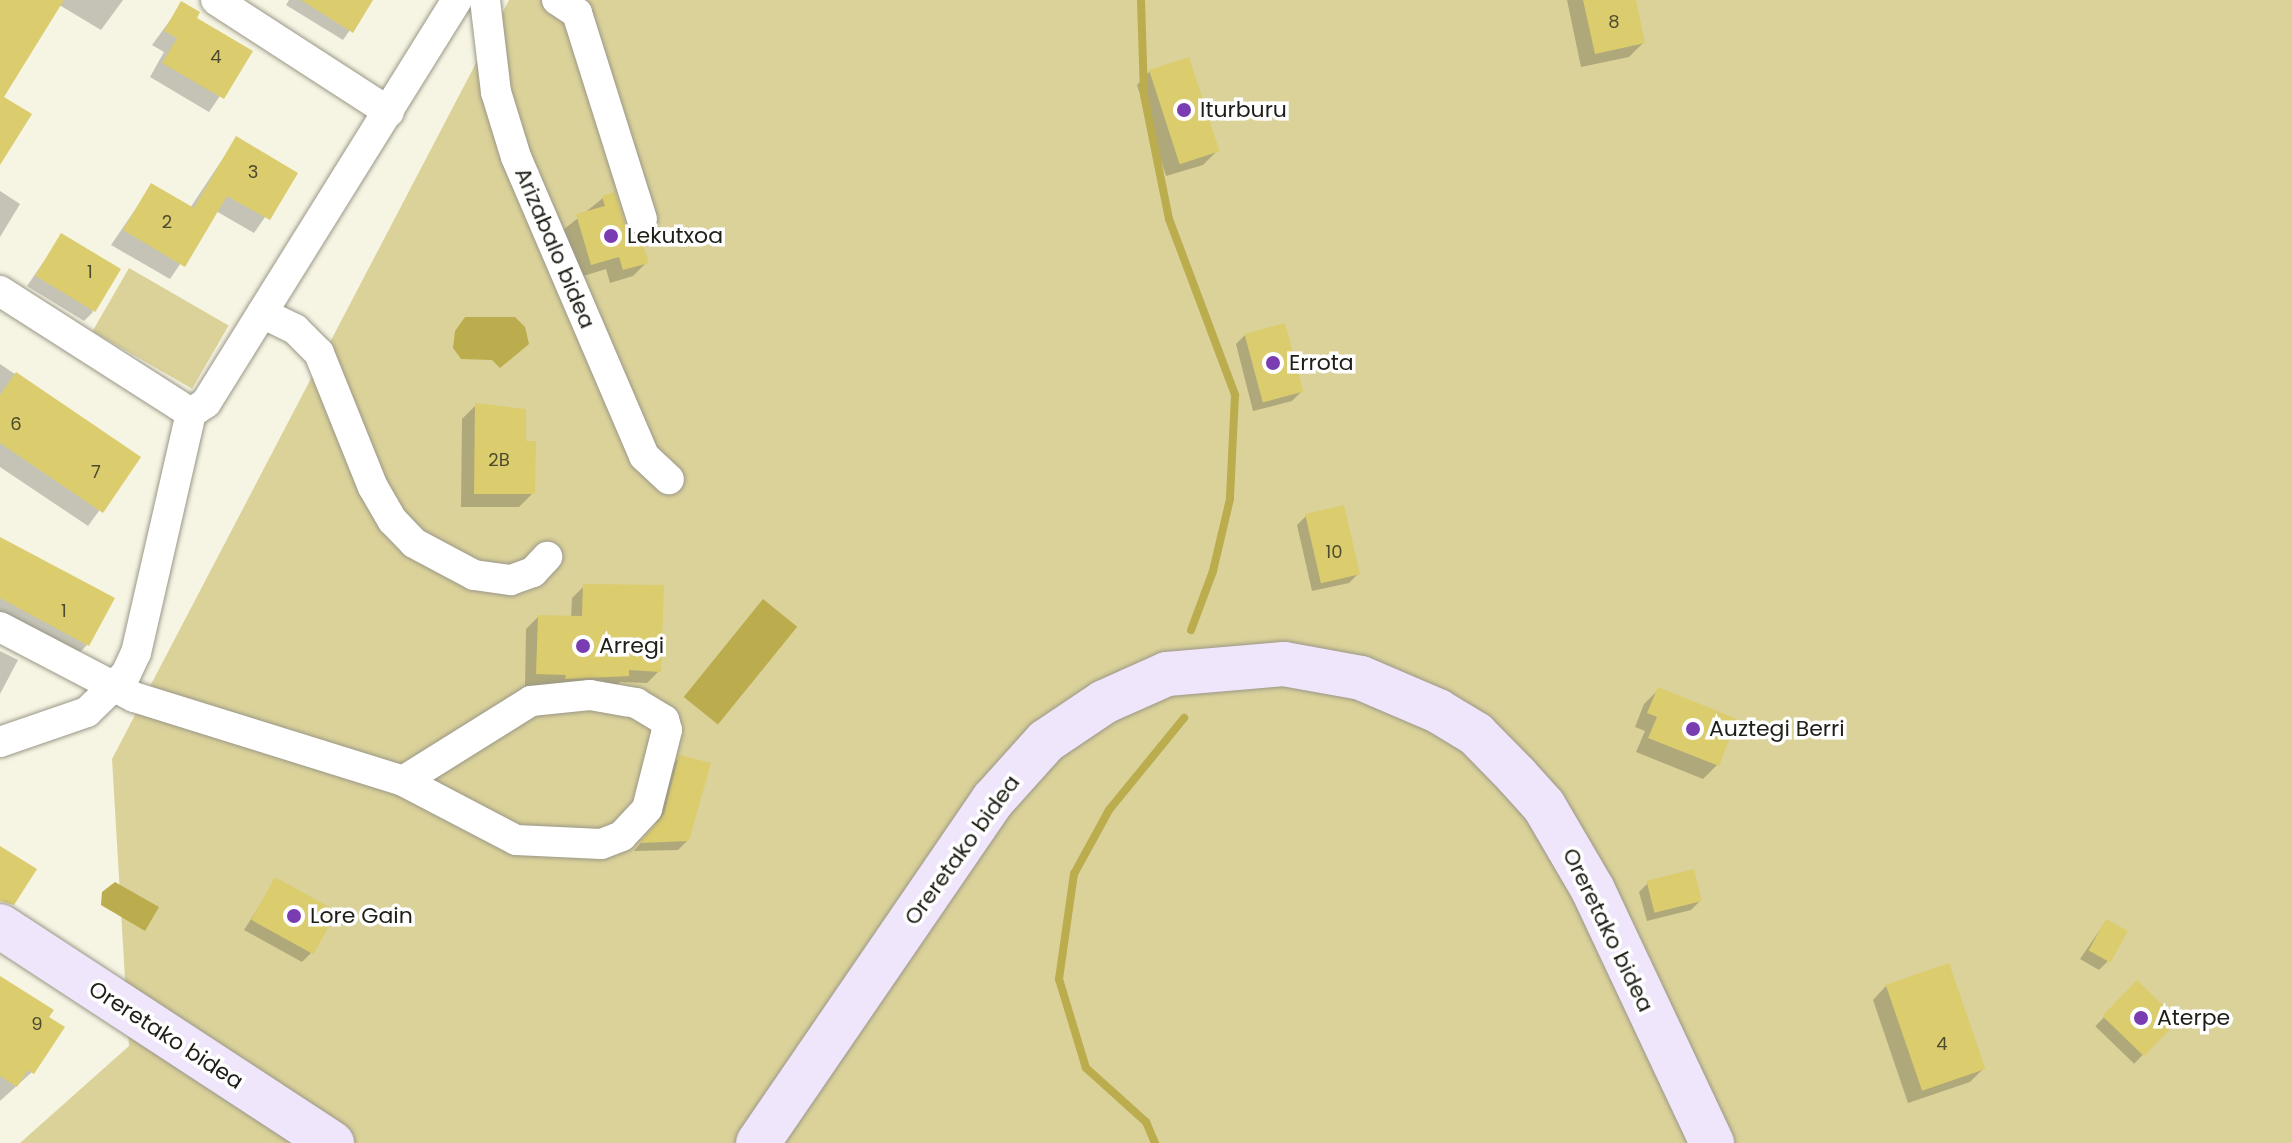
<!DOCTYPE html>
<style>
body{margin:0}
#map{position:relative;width:2292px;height:1143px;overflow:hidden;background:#f6f4e3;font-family:Poppins,sans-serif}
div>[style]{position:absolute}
.green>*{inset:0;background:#dbd29a;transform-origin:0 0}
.water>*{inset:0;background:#bbac4e;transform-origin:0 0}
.shadow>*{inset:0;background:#0003;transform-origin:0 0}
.stream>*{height:8px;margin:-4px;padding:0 4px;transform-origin:4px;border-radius:4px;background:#bbac4e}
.building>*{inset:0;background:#dbcc6e;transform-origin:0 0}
.roads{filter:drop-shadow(0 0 2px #9a9787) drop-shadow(0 0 2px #9a9787)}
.minor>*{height:30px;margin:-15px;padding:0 15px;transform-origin:15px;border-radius:15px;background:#fff}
.secondary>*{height:44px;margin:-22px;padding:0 22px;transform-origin:22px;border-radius:22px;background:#f0e6fc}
.dots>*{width:22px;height:22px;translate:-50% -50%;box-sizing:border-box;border:4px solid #fff;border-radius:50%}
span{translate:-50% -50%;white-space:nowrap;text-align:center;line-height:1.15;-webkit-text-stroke:7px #fff;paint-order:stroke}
.number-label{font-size:18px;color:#4e4a2e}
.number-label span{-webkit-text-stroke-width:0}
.poi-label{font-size:22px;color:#1f1f18}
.left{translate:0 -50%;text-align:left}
.street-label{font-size:22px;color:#1f1f18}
</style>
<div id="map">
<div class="green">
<div style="clip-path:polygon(509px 0,2292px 0,2292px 1143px,20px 1143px,129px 1046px,112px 759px)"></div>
<div style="left:129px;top:268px;width:115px;height:73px;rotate:30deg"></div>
</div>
<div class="water">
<div style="clip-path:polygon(465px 317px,515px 317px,525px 327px,529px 344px,500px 368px,492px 360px,461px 359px,453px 348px,455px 331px)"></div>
<div style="left:763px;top:599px;width:44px;height:126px;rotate:39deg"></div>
<div style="clip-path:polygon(115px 882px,159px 907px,145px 931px,101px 905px,102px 892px)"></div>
</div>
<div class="shadow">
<div style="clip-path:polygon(51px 0,123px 0,101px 30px)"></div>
<div style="clip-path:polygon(289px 0,371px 0,343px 40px,286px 5px)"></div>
<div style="clip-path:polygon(1567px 0,1634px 0,1643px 43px,1629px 57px,1581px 67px)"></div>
<div style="clip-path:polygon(182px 4px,194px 19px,250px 52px,209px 112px,150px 77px,164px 52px,152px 45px)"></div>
<div style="clip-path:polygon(1150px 71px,1217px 151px,1203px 165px,1166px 176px,1137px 85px)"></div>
<div style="clip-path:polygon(236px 139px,295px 174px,254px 233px,216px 211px,170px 279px,111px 245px,152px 185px,190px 208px)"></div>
<div style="clip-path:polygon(0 191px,20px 204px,0 237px)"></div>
<div style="clip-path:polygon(603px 198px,647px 262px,633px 276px,610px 283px,606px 269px,577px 278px,563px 230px)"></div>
<div style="clip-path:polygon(62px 235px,93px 312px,84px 321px,27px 286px)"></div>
<div style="clip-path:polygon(1245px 335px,1301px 392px,1292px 401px,1253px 411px,1236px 344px)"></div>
<div style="clip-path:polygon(0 364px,138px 457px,88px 526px,0 467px)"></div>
<div style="clip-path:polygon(476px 405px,524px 443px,533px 493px,519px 507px,461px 507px,462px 419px)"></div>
<div style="clip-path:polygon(1306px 516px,1358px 574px,1349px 583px,1312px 591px,1297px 525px)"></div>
<div style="clip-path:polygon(0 539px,87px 645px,73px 659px,0 619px)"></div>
<div style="clip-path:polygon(584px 586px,659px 671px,647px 683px,620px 682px,615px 687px,525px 686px,526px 629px,538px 617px,571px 618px,572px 598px)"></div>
<div style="clip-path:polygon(0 651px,18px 660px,0 694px)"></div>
<div style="clip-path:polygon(1658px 690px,1717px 765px,1703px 779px,1636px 752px,1645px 731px,1635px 727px,1644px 704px)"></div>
<div style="clip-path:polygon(680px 757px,688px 840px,678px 850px,634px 851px,656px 825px,671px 766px)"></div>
<div style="clip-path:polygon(276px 880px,311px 953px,302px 962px,244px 930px)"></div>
<div style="clip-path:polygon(1648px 883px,1700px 901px,1691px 910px,1647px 921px,1639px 892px)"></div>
<div style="clip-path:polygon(2106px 921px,2108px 961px,2099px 970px,2080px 959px)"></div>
<div style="clip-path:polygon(0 978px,47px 1018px,32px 1072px,0 1101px)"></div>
<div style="left:2137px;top:983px;width:54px;height:60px;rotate:44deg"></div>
<div style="clip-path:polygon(1886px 986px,1984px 1068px,1970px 1082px,1908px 1103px,1873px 1000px)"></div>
</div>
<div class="stream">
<div style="left:1141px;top:0;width:95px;rotate:88.2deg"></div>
<div style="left:1144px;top:95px;width:126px;rotate:78.6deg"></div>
<div style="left:1169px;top:219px;width:188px;rotate:69.4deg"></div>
<div style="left:1235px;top:395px;width:104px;rotate:92.8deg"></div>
<div style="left:1230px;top:499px;width:74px;rotate:103.3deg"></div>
<div style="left:1213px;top:571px;width:63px;rotate:110.4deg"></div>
<div style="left:1155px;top:1143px;width:23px;rotate:-113deg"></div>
<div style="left:1146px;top:1122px;width:81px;rotate:-138deg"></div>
<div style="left:1086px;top:1068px;width:93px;rotate:-106.9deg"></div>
<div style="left:1059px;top:979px;width:106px;rotate:-81.9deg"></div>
<div style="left:1074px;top:874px;width:73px;rotate:-61.3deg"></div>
<div style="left:1109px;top:810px;width:119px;rotate:-50.8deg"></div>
</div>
<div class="building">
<div style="clip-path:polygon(0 0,64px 0,4px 97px,32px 114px,0 165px)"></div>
<div style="clip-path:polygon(301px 0,373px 0,353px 33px)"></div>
<div style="clip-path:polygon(1583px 0,1636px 0,1645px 43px,1595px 54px)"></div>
<div style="clip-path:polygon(181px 1px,200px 12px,197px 18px,253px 51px,224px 99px,162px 63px,177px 38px,164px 31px)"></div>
<div style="left:1189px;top:57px;width:99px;height:42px;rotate:72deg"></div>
<div style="clip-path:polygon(236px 136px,298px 173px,270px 220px,227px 196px,185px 267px,123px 230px,151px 183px,194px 208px)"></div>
<div style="clip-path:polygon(615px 192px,625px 225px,641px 237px,649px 263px,623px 270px,619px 257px,591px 265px,576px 214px,605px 206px,602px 196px)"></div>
<div style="left:61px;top:233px;width:70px;height:50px;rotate:31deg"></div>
<div style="left:1285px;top:323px;width:71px;height:42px;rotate:75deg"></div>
<div style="clip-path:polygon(16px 372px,141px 457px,103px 513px,0 443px,0 395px)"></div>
<div style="clip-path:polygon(475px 403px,526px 409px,526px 441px,536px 441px,535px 494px,474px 494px)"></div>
<div style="left:1344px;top:505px;width:71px;height:40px;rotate:77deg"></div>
<div style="clip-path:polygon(0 537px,115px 598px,89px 646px,0 598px)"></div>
<div style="clip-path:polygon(583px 584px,664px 585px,661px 672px,629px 670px,629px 676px,565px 679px,566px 675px,536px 674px,538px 615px,582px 616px)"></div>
<div style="clip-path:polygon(1658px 687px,1737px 719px,1719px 766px,1648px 738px,1657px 717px,1647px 713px)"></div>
<div style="clip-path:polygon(679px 755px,711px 763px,689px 841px,640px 843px,664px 814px)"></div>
<div style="clip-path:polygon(0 846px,37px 869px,14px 905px,0 901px)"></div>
<div style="left:1694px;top:869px;width:33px;height:49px;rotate:76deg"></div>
<div style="left:275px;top:877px;width:71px;height:49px;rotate:29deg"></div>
<div style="left:2106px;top:919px;width:25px;height:36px;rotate:29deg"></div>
<div style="left:1949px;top:963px;width:112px;height:67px;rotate:71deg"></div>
<div style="clip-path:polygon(0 976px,54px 1010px,49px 1017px,65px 1027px,34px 1074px,28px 1070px,17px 1087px,0 1076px)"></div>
<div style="left:2137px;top:980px;width:58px;height:50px;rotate:44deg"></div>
</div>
<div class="roads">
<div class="minor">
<div style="left:216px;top:0;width:206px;rotate:32.9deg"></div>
<div style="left:485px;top:0;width:93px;rotate:83.2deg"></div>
<div style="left:496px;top:92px;width:68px;rotate:72.9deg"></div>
<div style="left:516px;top:157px;width:325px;rotate:66.8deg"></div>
<div style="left:644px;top:456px;width:34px;rotate:43deg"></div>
<div style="left:557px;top:0;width:24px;rotate:33deg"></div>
<div style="left:577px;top:13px;width:216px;rotate:72.5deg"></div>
<div style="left:0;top:291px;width:227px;rotate:32.6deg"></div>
<div style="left:262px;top:313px;width:37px;rotate:26deg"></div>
<div style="left:295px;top:329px;width:34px;rotate:45deg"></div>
<div style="left:319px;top:353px;width:144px;rotate:68.1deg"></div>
<div style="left:373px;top:487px;width:39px;rotate:60deg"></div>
<div style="left:393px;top:521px;width:30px;rotate:46deg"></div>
<div style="left:414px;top:543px;width:68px;rotate:28.1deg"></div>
<div style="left:474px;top:575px;width:37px;rotate:8deg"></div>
<div style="left:511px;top:580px;width:23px;rotate:-20deg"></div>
<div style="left:533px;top:572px;width:21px;rotate:-47deg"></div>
<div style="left:0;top:627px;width:151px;rotate:27.6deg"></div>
<div style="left:134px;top:697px;width:282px;rotate:17.3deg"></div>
<div style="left:403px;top:781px;width:151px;rotate:-32deg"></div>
<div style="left:531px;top:701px;width:59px;rotate:-5.8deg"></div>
<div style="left:590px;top:695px;width:47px;rotate:9.9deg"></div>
<div style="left:636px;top:703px;width:33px;rotate:31deg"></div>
<div style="left:664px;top:720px;width:10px;rotate:73deg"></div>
<div style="left:667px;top:730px;width:81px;rotate:104.2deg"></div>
<div style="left:647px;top:809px;width:37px;rotate:133deg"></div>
<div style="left:622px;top:836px;width:22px;rotate:159deg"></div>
<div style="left:601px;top:844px;width:85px;rotate:-177.3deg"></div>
<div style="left:516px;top:840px;width:127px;rotate:-152.4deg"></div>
<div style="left:0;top:742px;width:92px;rotate:-19deg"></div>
<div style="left:87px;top:712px;width:54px;rotate:-44.3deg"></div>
<div style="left:126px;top:674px;width:23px;rotate:-65deg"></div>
<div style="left:136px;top:653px;width:246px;rotate:-77.1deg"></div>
<div style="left:191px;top:413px;width:18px;rotate:-34deg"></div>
<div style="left:206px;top:403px;width:475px;rotate:-58.1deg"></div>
</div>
<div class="secondary">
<div style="left:0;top:926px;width:397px;rotate:33.2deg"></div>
<div style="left:758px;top:1143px;width:416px;rotate:-55.6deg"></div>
<div style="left:993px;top:800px;width:79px;rotate:-48.1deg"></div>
<div style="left:1046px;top:741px;width:70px;rotate:-33.9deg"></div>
<div style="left:1104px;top:702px;width:69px;rotate:-24deg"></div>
<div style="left:1167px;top:674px;width:117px;rotate:-4.9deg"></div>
<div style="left:1284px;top:664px;width:78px;rotate:10.3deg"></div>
<div style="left:1361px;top:678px;width:84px;rotate:23.2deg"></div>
<div style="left:1438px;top:711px;width:44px;rotate:31.2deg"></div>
<div style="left:1476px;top:734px;width:59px;rotate:45.7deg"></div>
<div style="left:1517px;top:776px;width:40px;rotate:48deg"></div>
<div style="left:1544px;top:806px;width:97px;rotate:59.7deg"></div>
<div style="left:1593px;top:890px;width:280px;rotate:64.8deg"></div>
</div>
</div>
<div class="dots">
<div style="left:1184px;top:110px;background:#793cb1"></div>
<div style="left:611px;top:236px;background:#793cb1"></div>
<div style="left:1273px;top:363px;background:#793cb1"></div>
<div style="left:583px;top:646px;background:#793cb1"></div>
<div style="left:1693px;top:729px;background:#793cb1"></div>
<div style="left:294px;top:916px;background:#793cb1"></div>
<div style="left:2141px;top:1018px;background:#793cb1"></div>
</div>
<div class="number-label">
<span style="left:1614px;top:22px">8</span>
<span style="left:216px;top:57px">4</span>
<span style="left:253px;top:172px">3</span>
<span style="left:167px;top:222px">2</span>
<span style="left:90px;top:272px">1</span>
<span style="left:16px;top:424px">6</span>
<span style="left:499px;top:460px">2B</span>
<span style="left:96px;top:472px">7</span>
<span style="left:1334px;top:552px">10</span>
<span style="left:64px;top:611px">1</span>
<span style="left:37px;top:1024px">9</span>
<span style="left:1942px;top:1044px">4</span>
</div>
<div class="poi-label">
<span class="left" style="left:1200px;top:110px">Iturburu</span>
<span class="left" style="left:627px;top:236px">Lekutxoa</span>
<span class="left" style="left:1289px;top:363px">Errota</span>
<span class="left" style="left:599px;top:646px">Arregi</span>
<span class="left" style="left:1709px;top:729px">Auztegi Berri</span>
<span class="left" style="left:310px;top:916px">Lore Gain</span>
<span class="left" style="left:2157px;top:1018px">Aterpe</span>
</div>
<div class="street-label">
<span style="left:555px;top:248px;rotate:67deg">Arizabalo bidea</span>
<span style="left:962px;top:850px;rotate:-54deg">Oreretako bidea</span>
<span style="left:1608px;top:930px;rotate:64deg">Oreretako bidea</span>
<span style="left:166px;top:1035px;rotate:33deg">Oreretako bidea</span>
</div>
</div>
